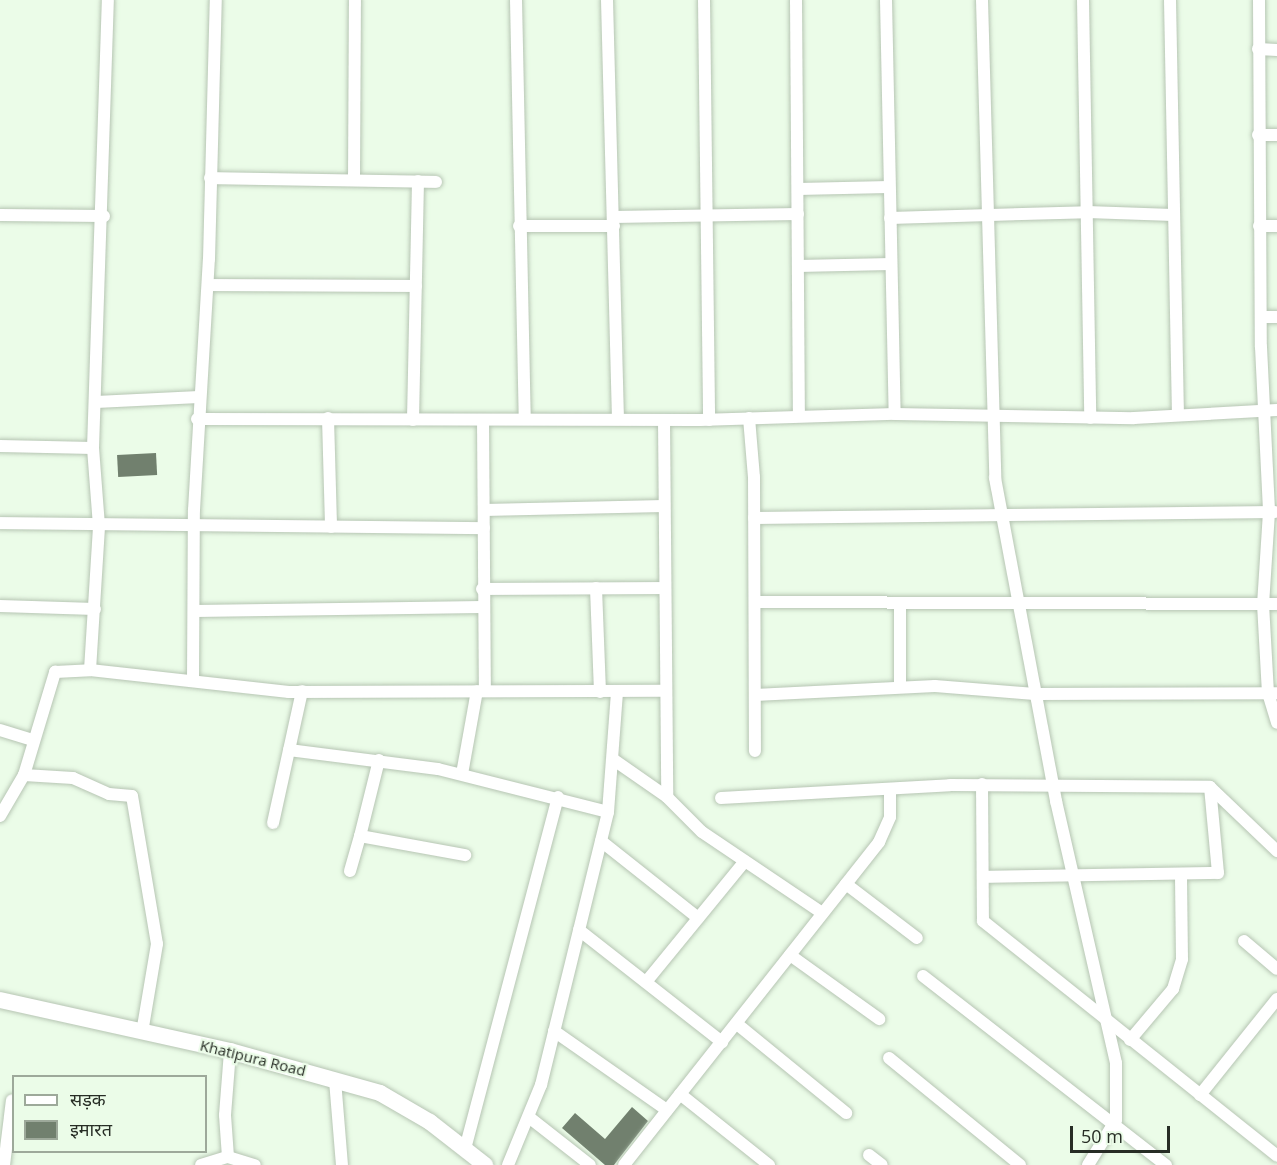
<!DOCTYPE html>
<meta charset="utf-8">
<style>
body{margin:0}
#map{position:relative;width:1277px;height:1165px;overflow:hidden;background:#ebfce8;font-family:"Open Sans","Noto Sans Devanagari",sans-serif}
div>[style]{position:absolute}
.building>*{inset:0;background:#71806e;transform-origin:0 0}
.roads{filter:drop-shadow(0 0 2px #b6c5b3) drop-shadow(0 0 2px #b6c5b3)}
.street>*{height:12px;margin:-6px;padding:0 6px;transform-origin:6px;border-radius:6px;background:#fff}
.secondary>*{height:16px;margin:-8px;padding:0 8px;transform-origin:8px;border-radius:8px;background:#fff}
span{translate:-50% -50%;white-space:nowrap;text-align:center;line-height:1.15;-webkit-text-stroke:4.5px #ebfce8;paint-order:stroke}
.street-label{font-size:15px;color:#272d25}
.legend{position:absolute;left:12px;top:1075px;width:195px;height:78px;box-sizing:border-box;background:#ebfce8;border:2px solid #9da99a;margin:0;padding:8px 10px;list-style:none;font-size:18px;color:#272d25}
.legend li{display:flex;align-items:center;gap:12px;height:30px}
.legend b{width:30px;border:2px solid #9da99a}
.scale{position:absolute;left:1070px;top:1126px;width:100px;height:27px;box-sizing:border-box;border:3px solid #272d25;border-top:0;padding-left:8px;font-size:18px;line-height:21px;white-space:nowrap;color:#272d25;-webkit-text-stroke:4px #ebfce8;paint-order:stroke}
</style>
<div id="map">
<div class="building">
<div style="left:156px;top:453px;width:22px;height:39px;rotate:87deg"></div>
<div style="clip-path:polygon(632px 1107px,648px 1121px,614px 1165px,605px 1165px,562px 1128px,575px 1113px,605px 1139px)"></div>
</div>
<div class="roads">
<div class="street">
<div style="left:516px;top:0;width:419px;rotate:88.8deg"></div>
<div style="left:607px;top:0;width:419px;rotate:88.5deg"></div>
<div style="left:704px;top:0;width:420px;rotate:89.3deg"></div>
<div style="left:796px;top:0;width:416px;rotate:89.6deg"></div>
<div style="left:886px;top:0;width:414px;rotate:88.8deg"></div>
<div style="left:982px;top:0;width:478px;rotate:88.4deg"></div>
<div style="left:995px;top:478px;width:329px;rotate:79.3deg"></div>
<div style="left:1056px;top:801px;width:269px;rotate:77.1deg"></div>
<div style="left:1116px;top:1063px;width:57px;rotate:90deg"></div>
<div style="left:1116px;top:1120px;width:53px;rotate:121.9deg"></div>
<div style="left:1083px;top:0;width:418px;rotate:89deg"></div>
<div style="left:1170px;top:0;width:415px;rotate:88.9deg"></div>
<div style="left:1259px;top:0;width:347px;rotate:89.7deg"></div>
<div style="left:1261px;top:347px;width:165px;rotate:87.2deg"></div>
<div style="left:1269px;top:512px;width:92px;rotate:93.7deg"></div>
<div style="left:1263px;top:604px;width:89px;rotate:86.8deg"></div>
<div style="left:1268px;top:693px;width:31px;rotate:73deg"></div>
<div style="left:1258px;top:49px;width:19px;rotate:3deg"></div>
<div style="left:1258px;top:135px;width:19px"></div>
<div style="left:210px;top:178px;width:226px;rotate:1deg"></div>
<div style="left:354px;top:180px;width:180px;rotate:-89.7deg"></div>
<div style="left:798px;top:189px;width:91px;rotate:-1.3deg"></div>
<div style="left:0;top:215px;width:104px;rotate:0.6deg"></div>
<div style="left:613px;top:217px;width:185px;rotate:-0.9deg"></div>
<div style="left:890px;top:218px;width:197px;rotate:-1.7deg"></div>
<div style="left:1087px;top:212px;width:86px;rotate:2deg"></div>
<div style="left:519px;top:226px;width:95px"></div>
<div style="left:1259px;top:226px;width:18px"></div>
<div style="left:798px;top:266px;width:93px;rotate:-1.2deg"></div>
<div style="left:208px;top:285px;width:208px;rotate:0.3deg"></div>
<div style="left:1261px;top:317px;width:16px"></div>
<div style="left:96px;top:402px;width:103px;rotate:-2.8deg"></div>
<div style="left:328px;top:418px;width:109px;rotate:88.4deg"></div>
<div style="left:749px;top:418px;width:59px;rotate:85.2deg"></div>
<div style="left:754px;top:477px;width:274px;rotate:89.8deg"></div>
<div style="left:197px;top:419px;width:503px;rotate:0.11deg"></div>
<div style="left:700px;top:420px;width:195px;rotate:-1.8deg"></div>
<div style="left:895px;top:414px;width:239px;rotate:1deg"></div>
<div style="left:1134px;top:418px;width:143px;rotate:-3.2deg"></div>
<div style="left:413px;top:420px;width:239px;rotate:-88.8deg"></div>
<div style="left:483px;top:420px;width:271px;rotate:89.6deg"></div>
<div style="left:664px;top:420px;width:377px;rotate:89.5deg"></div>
<div style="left:667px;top:797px;width:49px;rotate:45deg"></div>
<div style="left:702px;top:832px;width:145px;rotate:34deg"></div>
<div style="left:0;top:446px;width:93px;rotate:1.2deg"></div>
<div style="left:484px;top:510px;width:180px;rotate:-1.3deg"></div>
<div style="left:754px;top:518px;width:521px;rotate:-0.66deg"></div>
<div style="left:0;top:523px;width:484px;rotate:0.6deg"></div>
<div style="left:596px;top:588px;width:104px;rotate:87.8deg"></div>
<div style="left:482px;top:589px;width:183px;rotate:-0.3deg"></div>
<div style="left:755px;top:602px;width:522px;rotate:0.22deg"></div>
<div style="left:900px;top:603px;width:84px;rotate:90deg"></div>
<div style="left:0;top:606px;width:95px;rotate:1.8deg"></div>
<div style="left:195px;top:611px;width:287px;rotate:-0.8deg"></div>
<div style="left:90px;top:670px;width:200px;rotate:6.3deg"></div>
<div style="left:289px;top:692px;width:377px;rotate:-0.2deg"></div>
<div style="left:193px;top:681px;width:171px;rotate:-89.7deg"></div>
<div style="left:194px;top:510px;width:251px;rotate:-86.6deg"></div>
<div style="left:209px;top:259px;width:259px;rotate:-88.5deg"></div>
<div style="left:755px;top:695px;width:180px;rotate:-2.9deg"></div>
<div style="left:935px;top:686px;width:100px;rotate:4.6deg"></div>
<div style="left:1035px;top:694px;width:242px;rotate:-0.2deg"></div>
<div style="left:0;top:730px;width:34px;rotate:17deg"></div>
<div style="left:289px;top:750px;width:150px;rotate:7.3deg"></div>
<div style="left:438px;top:769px;width:175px;rotate:14.2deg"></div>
<div style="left:379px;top:760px;width:78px;rotate:104deg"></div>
<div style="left:360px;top:836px;width:107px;rotate:10.3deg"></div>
<div style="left:614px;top:760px;width:65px;rotate:34.9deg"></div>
<div style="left:462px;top:774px;width:84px;rotate:-79.8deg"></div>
<div style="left:24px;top:775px;width:49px;rotate:3.5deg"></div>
<div style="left:73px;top:778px;width:39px;rotate:24deg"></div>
<div style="left:109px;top:794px;width:23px;rotate:5deg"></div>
<div style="left:132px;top:796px;width:150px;rotate:80.4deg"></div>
<div style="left:157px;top:944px;width:90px;rotate:99.6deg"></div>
<div style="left:982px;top:784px;width:137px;rotate:89.6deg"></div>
<div style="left:983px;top:921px;width:376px;rotate:38.6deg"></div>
<div style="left:721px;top:798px;width:229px;rotate:-3.2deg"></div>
<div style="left:950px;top:785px;width:260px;rotate:0.4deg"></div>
<div style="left:1210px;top:787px;width:93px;rotate:43.7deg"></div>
<div style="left:0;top:816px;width:48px;rotate:-59.7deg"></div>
<div style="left:24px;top:775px;width:108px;rotate:-73.2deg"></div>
<div style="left:55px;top:672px;width:35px;rotate:-3deg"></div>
<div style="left:90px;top:670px;width:144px;rotate:-86.4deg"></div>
<div style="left:99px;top:526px;width:78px;rotate:-94.4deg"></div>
<div style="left:93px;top:448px;width:448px;rotate:-88.1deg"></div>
<div style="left:273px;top:823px;width:135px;rotate:-77.6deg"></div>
<div style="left:601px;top:841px;width:124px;rotate:38.4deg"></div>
<div style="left:350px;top:871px;width:36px;rotate:-74deg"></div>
<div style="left:983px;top:877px;width:235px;rotate:-1deg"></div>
<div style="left:1218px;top:873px;width:86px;rotate:-95.3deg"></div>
<div style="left:846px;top:884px;width:89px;rotate:37.3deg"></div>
<div style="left:579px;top:930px;width:182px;rotate:38.1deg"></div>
<div style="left:1244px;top:941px;width:43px;rotate:40.3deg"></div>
<div style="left:790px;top:955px;width:110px;rotate:35.7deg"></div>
<div style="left:923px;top:976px;width:308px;rotate:37.9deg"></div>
<div style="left:646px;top:982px;width:156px;rotate:-50.7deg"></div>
<div style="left:737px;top:1024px;width:141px;rotate:39.2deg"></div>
<div style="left:554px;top:1031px;width:138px;rotate:35deg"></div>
<div style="left:1130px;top:1040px;width:67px;rotate:-49.9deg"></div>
<div style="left:1173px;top:989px;width:31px;rotate:-73deg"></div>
<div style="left:1182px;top:959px;width:85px;rotate:-90.7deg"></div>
<div style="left:889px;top:1058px;width:169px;rotate:39.2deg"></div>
<div style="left:335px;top:1080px;width:85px;rotate:85.3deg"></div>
<div style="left:680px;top:1094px;width:114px;rotate:38.6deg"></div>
<div style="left:1200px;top:1095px;width:123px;rotate:-51.3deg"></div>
<div style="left:530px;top:1118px;width:76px;rotate:38.1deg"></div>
<div style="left:465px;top:1149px;width:364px;rotate:-75.2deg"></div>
<div style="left:869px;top:1155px;width:16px;rotate:38deg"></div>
<div style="left:228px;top:1157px;width:28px;rotate:17deg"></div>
<div style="left:4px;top:1165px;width:65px;rotate:-83deg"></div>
<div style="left:201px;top:1165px;width:28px;rotate:-17deg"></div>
<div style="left:228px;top:1157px;width:42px;rotate:-94.1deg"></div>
<div style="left:225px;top:1115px;width:64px;rotate:-85.5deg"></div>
<div style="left:508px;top:1165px;width:87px;rotate:-67.6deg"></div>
<div style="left:541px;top:1085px;width:281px;rotate:-76.2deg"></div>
<div style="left:608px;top:812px;width:121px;rotate:-85.7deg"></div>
<div style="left:624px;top:1165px;width:412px;rotate:-51.7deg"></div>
<div style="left:879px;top:842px;width:27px;rotate:-66deg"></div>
<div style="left:890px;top:817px;width:28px;rotate:-90deg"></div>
</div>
<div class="secondary">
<div style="left:0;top:1000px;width:236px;rotate:12.5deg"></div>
<div style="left:230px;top:1051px;width:156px;rotate:15.6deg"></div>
<div style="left:380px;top:1093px;width:58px;rotate:30.1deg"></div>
<div style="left:430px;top:1122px;width:70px;rotate:38deg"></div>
</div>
</div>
<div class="street-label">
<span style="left:253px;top:1058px;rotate:14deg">Khatipura Road</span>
</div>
<ul class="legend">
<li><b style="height:8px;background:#fff"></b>सड़क</li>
<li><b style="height:16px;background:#71806e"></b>इमारत</li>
</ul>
<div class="scale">50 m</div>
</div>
